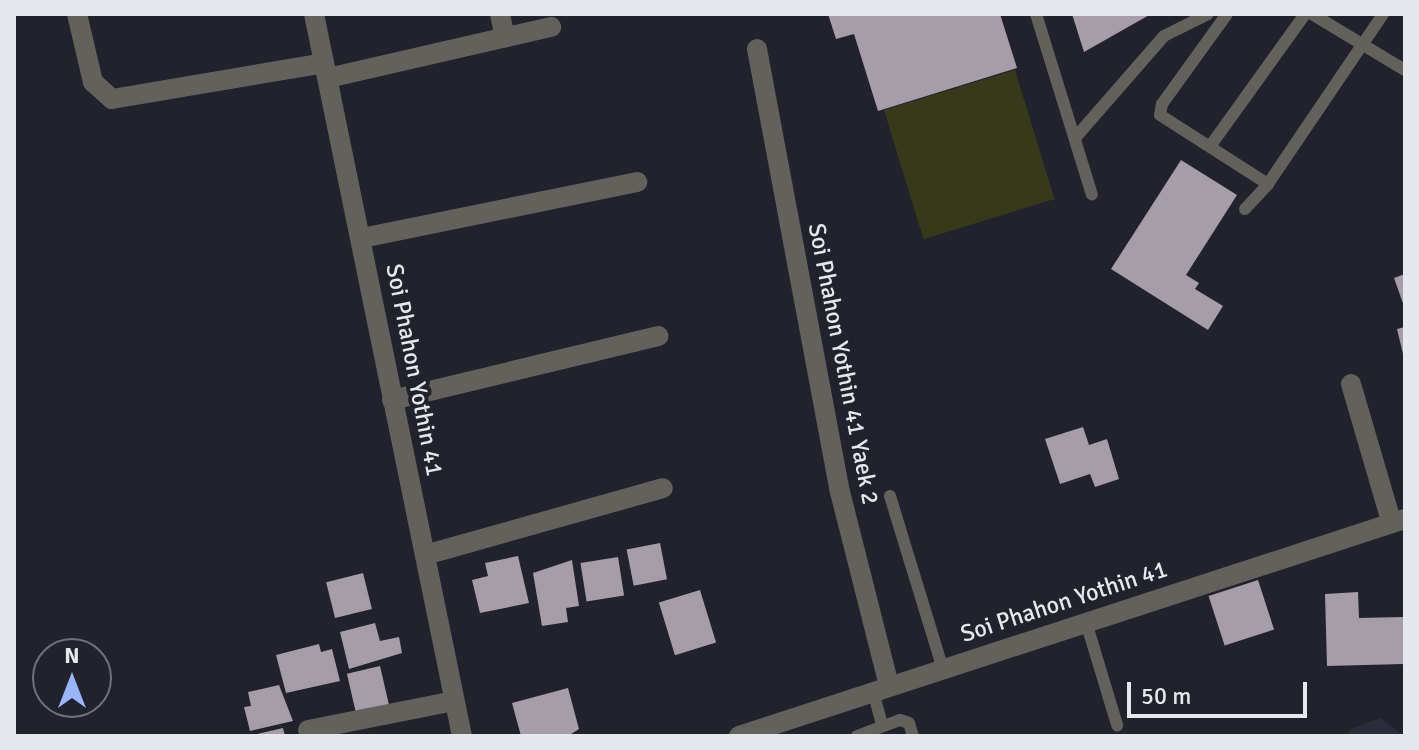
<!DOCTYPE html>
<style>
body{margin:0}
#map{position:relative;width:1419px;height:750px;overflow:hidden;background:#22222c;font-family:Signika,sans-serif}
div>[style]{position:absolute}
.built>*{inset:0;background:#2b2b3a}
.green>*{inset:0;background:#373a1a;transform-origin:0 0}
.building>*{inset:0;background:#a59da8;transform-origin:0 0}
.lane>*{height:12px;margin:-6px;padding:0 6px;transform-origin:6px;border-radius:6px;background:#63615c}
.street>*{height:20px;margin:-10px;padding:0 10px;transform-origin:10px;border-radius:10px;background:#63615c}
span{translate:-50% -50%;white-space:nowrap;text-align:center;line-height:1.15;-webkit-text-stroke:8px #22222c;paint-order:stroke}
.street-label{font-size:24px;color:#e7e8ee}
.frame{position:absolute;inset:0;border:16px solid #e7e8ee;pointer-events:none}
.north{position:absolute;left:32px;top:638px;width:80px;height:80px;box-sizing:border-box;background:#22222c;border:2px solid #71717a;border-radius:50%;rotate:0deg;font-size:22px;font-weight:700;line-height:32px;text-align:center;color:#e7e8ee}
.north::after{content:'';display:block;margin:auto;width:28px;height:36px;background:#9bb5fd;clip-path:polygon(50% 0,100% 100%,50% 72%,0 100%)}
.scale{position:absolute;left:1127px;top:682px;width:180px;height:36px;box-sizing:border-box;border:4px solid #e7e8ee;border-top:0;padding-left:10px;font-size:24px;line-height:28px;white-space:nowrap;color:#e7e8ee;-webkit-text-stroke:6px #22222c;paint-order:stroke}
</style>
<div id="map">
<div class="built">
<div style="clip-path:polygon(1380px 718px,1405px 736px,1346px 736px,1351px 729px)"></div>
</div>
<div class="green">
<div style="left:1015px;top:70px;width:135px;height:137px;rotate:73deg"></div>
</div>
<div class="building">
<div style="clip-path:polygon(828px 14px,1000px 14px,1017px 68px,878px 111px,854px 34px,836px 39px)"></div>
<div style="clip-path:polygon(1072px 14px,1151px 14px,1084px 52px)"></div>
<div style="clip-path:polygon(1181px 160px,1237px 195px,1186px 275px,1199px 283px,1195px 289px,1223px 306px,1208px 330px,1111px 269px)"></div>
<div style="clip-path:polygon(1405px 274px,1405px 309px,1394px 278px)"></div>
<div style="clip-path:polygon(1405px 327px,1405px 357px,1404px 358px,1397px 329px)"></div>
<div style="clip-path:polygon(1083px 427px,1089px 445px,1107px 439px,1119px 479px,1095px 487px,1090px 474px,1060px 484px,1045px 439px)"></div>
<div style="left:660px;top:543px;width:37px;height:34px;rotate:79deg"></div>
<div style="clip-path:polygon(518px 556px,529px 603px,480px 613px,472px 580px,488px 576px,485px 563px)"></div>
<div style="left:618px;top:557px;width:39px;height:38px;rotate:81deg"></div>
<div style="clip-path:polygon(572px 560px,579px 606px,566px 608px,568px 622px,542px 626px,533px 573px)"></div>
<div style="left:363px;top:573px;width:37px;height:38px;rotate:76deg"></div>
<div style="left:1258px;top:580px;width:52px;height:52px;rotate:72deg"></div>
<div style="left:700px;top:590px;width:55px;height:43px;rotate:73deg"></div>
<div style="clip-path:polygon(1358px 592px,1359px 618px,1403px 617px,1404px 664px,1327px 666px,1325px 594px)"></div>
<div style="clip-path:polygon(375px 623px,380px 641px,399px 637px,402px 653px,349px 669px,340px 632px)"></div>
<div style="clip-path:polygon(319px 644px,321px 652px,332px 649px,340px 681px,286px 693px,276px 655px)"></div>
<div style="left:380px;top:666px;width:40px;height:34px;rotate:77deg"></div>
<div style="clip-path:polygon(279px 685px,293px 721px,250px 731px,244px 707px,251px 706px,248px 692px)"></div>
<div style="clip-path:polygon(568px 688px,579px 729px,568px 736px,521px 736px,512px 703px)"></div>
<div style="clip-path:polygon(283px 728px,285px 736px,253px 736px,253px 735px)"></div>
</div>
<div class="lane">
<div style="left:1036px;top:14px;width:189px;rotate:72.8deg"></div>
<div style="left:1227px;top:14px;width:111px;rotate:125.8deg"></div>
<div style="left:1162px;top:104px;width:11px;rotate:100deg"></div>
<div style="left:1160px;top:115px;width:128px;rotate:32.6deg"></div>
<div style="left:1312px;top:14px;width:109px;rotate:31.1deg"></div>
<div style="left:1075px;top:138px;width:135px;rotate:-48.9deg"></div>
<div style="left:1164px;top:36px;width:49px;rotate:-26.6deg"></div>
<div style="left:1211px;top:145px;width:161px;rotate:-54.3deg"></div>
<div style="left:1245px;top:209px;width:34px;rotate:-47deg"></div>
<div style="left:1268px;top:184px;width:205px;rotate:-55.9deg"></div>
<div style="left:890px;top:496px;width:181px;rotate:73deg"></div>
<div style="left:1086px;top:622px;width:108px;rotate:73.2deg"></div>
<div style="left:873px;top:691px;width:35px;rotate:75deg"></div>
<div style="left:857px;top:736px;width:46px;rotate:-20.4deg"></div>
<div style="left:900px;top:720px;width:9px;rotate:18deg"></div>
<div style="left:909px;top:723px;width:14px;rotate:73deg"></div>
</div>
<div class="street">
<div style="left:77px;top:14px;width:70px;rotate:76.8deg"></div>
<div style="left:93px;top:82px;width:25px;rotate:42deg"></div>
<div style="left:112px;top:99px;width:215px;rotate:-9.6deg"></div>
<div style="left:314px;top:14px;width:737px;rotate:78.42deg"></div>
<div style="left:500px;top:14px;width:24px;rotate:78deg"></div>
<div style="left:757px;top:49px;width:447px;rotate:79.4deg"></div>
<div style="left:839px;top:488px;width:204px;rotate:75.8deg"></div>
<div style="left:328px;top:78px;width:229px;rotate:-12.9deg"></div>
<div style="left:362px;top:238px;width:281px;rotate:-11.5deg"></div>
<div style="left:1351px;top:384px;width:143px;rotate:73.7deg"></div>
<div style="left:392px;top:400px;width:274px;rotate:-13.5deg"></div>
<div style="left:425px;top:555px;width:247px;rotate:-15.7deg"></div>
<div style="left:308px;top:730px;width:149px;rotate:-11.2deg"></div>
<div style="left:739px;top:736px;width:700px;rotate:-18.05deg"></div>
</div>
<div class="street-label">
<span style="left:843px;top:364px;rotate:79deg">Soi Phahon Yothin 41 Yaek 2</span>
<span style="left:414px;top:370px;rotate:79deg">Soi Phahon Yothin 41</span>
<span style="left:1064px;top:602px;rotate:-18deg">Soi Phahon Yothin 41</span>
</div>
<div class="frame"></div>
<div class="north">N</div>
<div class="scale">50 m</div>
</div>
